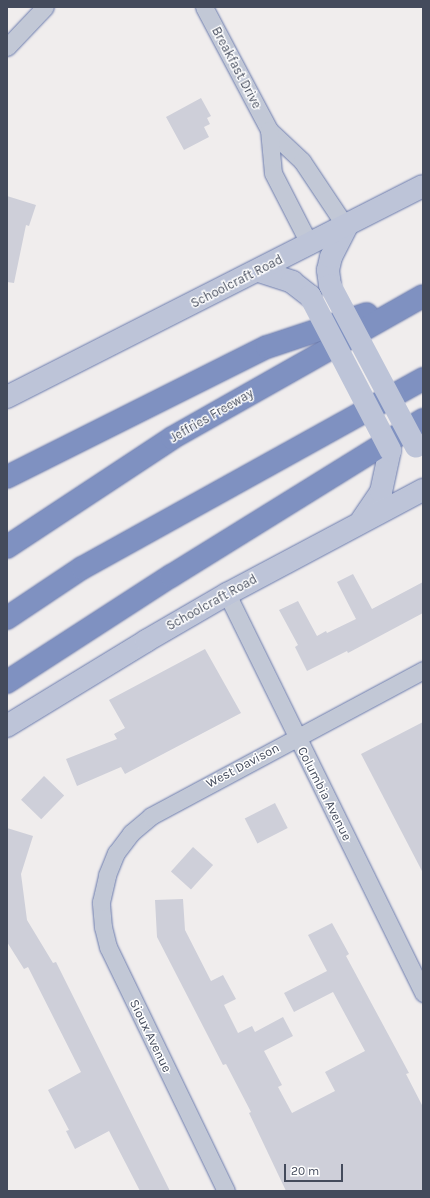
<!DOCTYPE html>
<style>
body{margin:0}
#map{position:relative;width:430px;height:1198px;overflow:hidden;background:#f0eded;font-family:Karla,sans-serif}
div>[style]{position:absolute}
.building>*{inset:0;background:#cecfd9;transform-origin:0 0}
.roads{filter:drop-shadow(0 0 1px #6b7bad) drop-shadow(0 0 1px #6b7bad)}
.street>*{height:17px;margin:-8.5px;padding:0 8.5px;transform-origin:8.5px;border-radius:8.5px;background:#c2c8d6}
.secondary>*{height:22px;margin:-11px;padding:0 11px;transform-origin:11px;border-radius:11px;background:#bdc4d8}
.highway>*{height:22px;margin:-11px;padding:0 11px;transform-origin:11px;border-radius:11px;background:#7f91c1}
.secondary-bridge>*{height:22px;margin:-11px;padding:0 11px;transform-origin:11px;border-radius:11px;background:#bdc4d8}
span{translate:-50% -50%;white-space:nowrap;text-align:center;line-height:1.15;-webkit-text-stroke:3px #fff;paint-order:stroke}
.street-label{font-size:13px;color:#444b5c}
.frame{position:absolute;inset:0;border:8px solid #444b5c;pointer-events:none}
.scale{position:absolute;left:284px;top:1164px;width:59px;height:18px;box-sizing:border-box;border:2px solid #444b5c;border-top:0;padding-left:5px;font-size:12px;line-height:14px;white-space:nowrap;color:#444b5c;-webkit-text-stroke:3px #fff;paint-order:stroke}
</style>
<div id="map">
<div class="building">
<div style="clip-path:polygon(201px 98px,211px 116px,207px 118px,210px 124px,204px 127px,209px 137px,184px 150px,166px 117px)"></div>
<div style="clip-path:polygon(7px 196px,36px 205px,29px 226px,26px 225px,14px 283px,7px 282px)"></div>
<div style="clip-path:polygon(353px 574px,372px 609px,423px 582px,423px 613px,348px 653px,347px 651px,307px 671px,295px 647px,298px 645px,279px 610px,298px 601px,317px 636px,326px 631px,327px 633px,356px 619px,337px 582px)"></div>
<div style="clip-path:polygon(205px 649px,241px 713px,125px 774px,121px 767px,77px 786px,66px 759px,117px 739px,114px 734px,125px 728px,109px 700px)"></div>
<div style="clip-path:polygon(423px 722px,423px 873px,361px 754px)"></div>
<div style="left:44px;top:776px;width:28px;height:33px;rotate:44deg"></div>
<div style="left:275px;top:803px;width:28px;height:34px;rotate:63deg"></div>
<div style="clip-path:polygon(7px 828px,33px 836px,21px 874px,27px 920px,53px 963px,56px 962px,170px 1191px,140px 1191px,109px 1131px,75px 1149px,66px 1131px,69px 1130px,48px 1090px,81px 1072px,28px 967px,24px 969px,7px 942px)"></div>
<div style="left:193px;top:847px;width:27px;height:33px;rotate:42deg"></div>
<div style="clip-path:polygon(183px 899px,185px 930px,211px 981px,223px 975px,236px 999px,224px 1005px,238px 1033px,252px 1026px,255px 1032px,283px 1017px,293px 1036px,264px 1051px,282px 1085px,278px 1087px,292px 1113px,335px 1091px,325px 1072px,365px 1051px,333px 992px,294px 1012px,284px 993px,327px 971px,308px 935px,332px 923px,349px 954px,346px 956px,409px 1073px,406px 1074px,423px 1107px,423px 1191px,286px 1191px,249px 1113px,251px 1112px,226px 1064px,223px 1065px,157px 937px,155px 900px)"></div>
</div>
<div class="roads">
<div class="street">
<div style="left:204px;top:7px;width:139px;rotate:62.1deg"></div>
<div style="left:269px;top:130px;width:45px;rotate:43.2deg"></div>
<div style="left:302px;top:161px;width:79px;rotate:56.3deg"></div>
<div style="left:7px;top:47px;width:55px;rotate:-46.5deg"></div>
<div style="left:269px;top:130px;width:43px;rotate:84.7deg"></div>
<div style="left:273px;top:173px;width:81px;rotate:62.8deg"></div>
<div style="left:227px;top:594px;width:445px;rotate:63.8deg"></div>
<div style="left:226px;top:1191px;width:271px;rotate:-115.8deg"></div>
<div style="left:108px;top:947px;width:21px;rotate:-104deg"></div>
<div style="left:103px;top:927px;width:25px;rotate:-95deg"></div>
<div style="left:101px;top:902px;width:28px;rotate:-77deg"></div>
<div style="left:107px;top:875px;width:24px;rotate:-68deg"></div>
<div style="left:116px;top:853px;width:25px;rotate:-53deg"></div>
<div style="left:131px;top:833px;width:26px;rotate:-40deg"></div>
<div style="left:151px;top:816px;width:309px;rotate:-28.2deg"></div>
</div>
<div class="secondary">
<div style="left:259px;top:271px;width:35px;rotate:18deg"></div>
<div style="left:292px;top:282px;width:23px;rotate:38deg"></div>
<div style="left:330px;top:285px;width:15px;rotate:-98deg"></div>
<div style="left:328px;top:270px;width:13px;rotate:-77deg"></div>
<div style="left:331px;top:257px;width:34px;rotate:-63deg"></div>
<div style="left:7px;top:397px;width:466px;rotate:-26.9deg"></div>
<div style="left:362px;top:520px;width:34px;rotate:-56deg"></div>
<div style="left:381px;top:492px;width:43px;rotate:-77.9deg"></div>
<div style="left:7px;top:726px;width:163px;rotate:-31.4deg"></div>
<div style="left:146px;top:641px;width:94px;rotate:-30.1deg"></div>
<div style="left:227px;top:594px;width:222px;rotate:-28deg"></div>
</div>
<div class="highway">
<div style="left:7px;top:477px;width:291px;rotate:-26.6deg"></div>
<div style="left:267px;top:347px;width:105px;rotate:-18.3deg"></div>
<div style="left:7px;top:547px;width:198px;rotate:-33.4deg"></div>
<div style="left:172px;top:438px;width:288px;rotate:-29.5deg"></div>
<div style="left:7px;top:618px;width:90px;rotate:-33.7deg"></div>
<div style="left:82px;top:568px;width:390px;rotate:-29deg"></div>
<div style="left:7px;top:682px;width:195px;rotate:-32.9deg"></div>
<div style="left:171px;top:576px;width:296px;rotate:-31.8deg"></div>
</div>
</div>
<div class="secondary-bridge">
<div style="left:330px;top:285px;width:183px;rotate:62deg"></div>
<div style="left:310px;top:296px;width:174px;rotate:62.5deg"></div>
</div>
<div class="street-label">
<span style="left:236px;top:68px;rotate:62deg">Breakfast Drive</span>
<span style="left:237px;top:282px;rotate:-27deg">Schoolcraft Road</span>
<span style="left:212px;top:416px;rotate:-30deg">Jeffries Freeway</span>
<span style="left:212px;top:603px;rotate:-29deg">Schoolcraft Road</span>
<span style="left:243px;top:766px;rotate:-28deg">West Davison</span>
<span style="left:324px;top:794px;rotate:63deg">Columbia Avenue</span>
<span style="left:150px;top:1036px;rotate:64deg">Sioux Avenue</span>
</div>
<div class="frame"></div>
<div class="scale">20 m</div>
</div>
